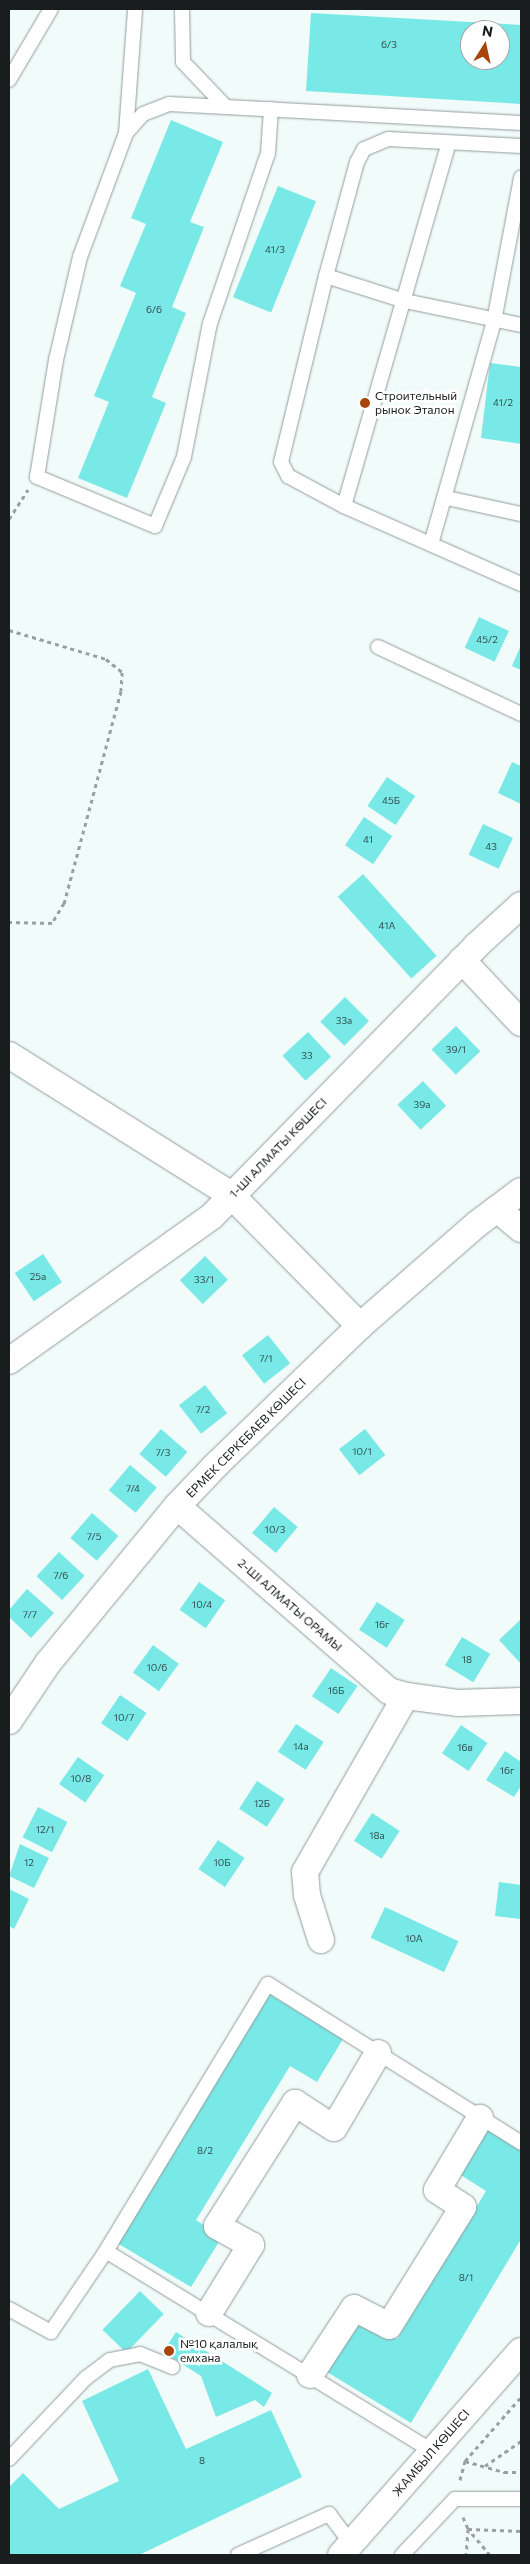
<!DOCTYPE html>
<meta charset="utf-8">
<style>
body{margin:0}
#map{position:relative;width:530px;height:2564px;overflow:hidden;background:#f1fbfa;font-family:Commissioner,sans-serif}
div>[style]{position:absolute}
.building>*{inset:0;background:#79e9e7;transform-origin:0 0}
.path>*{height:3px;margin-top:-1.5px;transform-origin:0;background:repeating-linear-gradient(90deg,#99a0a0 0 4px,transparent 0 8px)}
.roads{filter:drop-shadow(0 0 1px #939c9c) drop-shadow(0 0 1px #939c9c)}
.lane>*{height:14px;margin:-7px;padding:0 7px;transform-origin:7px;border-radius:7px;background:#fff}
.street>*{height:26px;margin:-13px;padding:0 13px;transform-origin:13px;border-radius:13px;background:#fff}
.dots>*{width:14px;height:14px;translate:-50% -50%;box-sizing:border-box;border:2px solid #fff;border-radius:50%}
span{translate:-50% -50%;white-space:nowrap;text-align:center;line-height:1.15;-webkit-text-stroke:5px #fff;paint-order:stroke}
.number-label{font-size:10px;color:#325050}
.number-label span{-webkit-text-stroke-width:0}
.poi-label{font-size:12px;color:#1a1d1d}
.left{translate:0 -50%;text-align:left}
.street-label{font-size:12px;color:#1a1d1d}
.frame{position:absolute;inset:0;border:10px solid #1a1d1d;pointer-events:none}
.north{position:absolute;left:460px;top:20px;width:50px;height:50px;box-sizing:border-box;background:#fff;border:1px solid #a3a5a5;border-radius:50%;rotate:10deg;font-size:14px;font-weight:700;line-height:20px;text-align:center;color:#1a1d1d}
.north::after{content:'';display:block;margin:auto;width:18px;height:22px;background:#a8450c;clip-path:polygon(50% 0,100% 100%,50% 72%,0 100%)}
</style>
<div id="map">
<div class="building">
<div style="clip-path:polygon(evenodd,311px 13px,521px 25px,521px 104px,306px 91px,311px 13px,470px 30px,500px 30px,500px 60px,470px 60px,470px 30px)"></div>
<div style="clip-path:polygon(171px 120px,223px 142px,190px 222px,204px 227px,172px 307px,186px 313px,152px 397px,166px 403px,127px 498px,78px 478px,109px 402px,94px 396px,136px 293px,120px 286px,146px 224px,131px 218px)"></div>
<div style="left:278px;top:186px;width:41px;height:120px;rotate:22deg"></div>
<div style="clip-path:polygon(490px 363px,521px 367px,521px 444px,481px 438px)"></div>
<div style="left:479px;top:617px;width:33px;height:34px;rotate:25deg"></div>
<div style="clip-path:polygon(521px 645px,521px 670px,512px 666px)"></div>
<div style="clip-path:polygon(512px 762px,521px 766px,521px 804px,498px 793px)"></div>
<div style="left:387px;top:777px;width:34px;height:35px;rotate:34deg"></div>
<div style="left:364px;top:817px;width:34px;height:34px;rotate:34deg"></div>
<div style="left:483px;top:824px;width:33px;height:34px;rotate:25deg"></div>
<div style="left:363px;top:874px;width:110px;height:34px;rotate:48deg"></div>
<div style="left:345px;top:997px;width:34px;height:35px;rotate:45deg"></div>
<div style="left:456px;top:1026px;width:35px;height:34px;rotate:46deg"></div>
<div style="left:308px;top:1032px;width:34px;height:35px;rotate:47deg"></div>
<div style="left:423px;top:1081px;width:34px;height:35px;rotate:47deg"></div>
<div style="left:43px;top:1254px;width:34px;height:34px;rotate:56deg"></div>
<div style="left:205px;top:1256px;width:33px;height:35px;rotate:46deg"></div>
<div style="left:268px;top:1335px;width:36px;height:33px;rotate:52deg"></div>
<div style="left:205px;top:1385px;width:36px;height:33px;rotate:52deg"></div>
<div style="left:161px;top:1429px;width:35px;height:33px;rotate:41deg"></div>
<div style="left:365px;top:1429px;width:33px;height:33px;rotate:52deg"></div>
<div style="left:130px;top:1465px;width:35px;height:33px;rotate:40deg"></div>
<div style="left:274px;top:1507px;width:31px;height:34px;rotate:40deg"></div>
<div style="left:92px;top:1513px;width:35px;height:33px;rotate:41deg"></div>
<div style="left:59px;top:1552px;width:35px;height:33px;rotate:43deg"></div>
<div style="left:199px;top:1582px;width:32px;height:34px;rotate:35deg"></div>
<div style="clip-path:polygon(27px 1589px,54px 1613px,31px 1638px,9px 1617px,9px 1610px)"></div>
<div style="left:377px;top:1602px;width:33px;height:33px;rotate:33deg"></div>
<div style="clip-path:polygon(521px 1619px,521px 1664px,499px 1640px)"></div>
<div style="left:462px;top:1637px;width:33px;height:33px;rotate:31deg"></div>
<div style="left:153px;top:1645px;width:32px;height:34px;rotate:36deg"></div>
<div style="left:331px;top:1668px;width:32px;height:34px;rotate:34deg"></div>
<div style="left:120px;top:1695px;width:32px;height:34px;rotate:34deg"></div>
<div style="left:296px;top:1724px;width:33px;height:33px;rotate:33deg"></div>
<div style="left:461px;top:1725px;width:32px;height:34px;rotate:34deg"></div>
<div style="clip-path:polygon(505px 1751px,521px 1762px,521px 1786px,514px 1797px,486px 1780px)"></div>
<div style="left:78px;top:1757px;width:32px;height:33px;rotate:35deg"></div>
<div style="left:257px;top:1781px;width:33px;height:33px;rotate:33deg"></div>
<div style="left:38px;top:1807px;width:33px;height:34px;rotate:27deg"></div>
<div style="left:372px;top:1813px;width:33px;height:33px;rotate:33deg"></div>
<div style="left:218px;top:1840px;width:32px;height:35px;rotate:34deg"></div>
<div style="clip-path:polygon(20px 1844px,49px 1858px,34px 1888px,9px 1876px)"></div>
<div style="clip-path:polygon(499px 1882px,521px 1885px,521px 1919px,495px 1916px)"></div>
<div style="clip-path:polygon(9px 1889px,29px 1899px,14px 1929px,9px 1926px)"></div>
<div style="left:385px;top:1907px;width:81px;height:34px;rotate:25deg"></div>
<div style="clip-path:polygon(269px 1994px,343px 2039px,317px 2082px,290px 2066px,196px 2220px,222px 2237px,191px 2287px,117px 2243px)"></div>
<div style="clip-path:polygon(483px 2126px,521px 2149px,521px 2239px,411px 2423px,327px 2372px,359px 2317px,397px 2339px,486px 2191px,456px 2172px)"></div>
<div style="left:140px;top:2291px;width:33px;height:54px;rotate:44deg"></div>
<div style="clip-path:polygon(176px 2332px,272px 2393px,264px 2407px,255px 2400px,216px 2417px,201px 2376px,163px 2352px)"></div>
<div style="clip-path:polygon(148px 2369px,186px 2449px,271px 2410px,302px 2477px,139px 2555px,9px 2555px,9px 2487px,23px 2473px,59px 2509px,119px 2481px,82px 2401px)"></div>
</div>
<div class="path">
<div style="left:9px;top:519px;width:35px;rotate:-57deg"></div>
<div style="left:9px;top:630px;width:101px;rotate:16.6deg"></div>
<div style="left:106px;top:659px;width:21px;rotate:39deg"></div>
<div style="left:122px;top:672px;width:19px;rotate:93deg"></div>
<div style="left:121px;top:691px;width:220px;rotate:105deg"></div>
<div style="left:64px;top:903px;width:23px;rotate:121deg"></div>
<div style="left:52px;top:923px;width:43px;rotate:-178.7deg"></div>
<div style="left:465px;top:2461px;width:41px;rotate:15.8deg"></div>
<div style="left:504px;top:2472px;width:17px"></div>
<div style="left:485px;top:2466px;width:44px;rotate:-34.8deg"></div>
<div style="left:460px;top:2480px;width:20px;rotate:-75deg"></div>
<div style="left:465px;top:2461px;width:85px;rotate:-48.8deg"></div>
<div style="left:463px;top:2517px;width:13px;rotate:67deg"></div>
<div style="left:468px;top:2529px;width:26px;rotate:94deg"></div>
<div style="left:490px;top:2555px;width:34px;rotate:-130deg"></div>
<div style="left:468px;top:2529px;width:53px;rotate:2.2deg"></div>
</div>
<div class="roads">
<div class="lane">
<div style="left:182px;top:9px;width:53px;rotate:88.9deg"></div>
<div style="left:183px;top:62px;width:62px;rotate:46.3deg"></div>
<div style="left:9px;top:80px;width:82px;rotate:-59.4deg"></div>
<div style="left:271px;top:109px;width:44px;rotate:93.9deg"></div>
<div style="left:268px;top:153px;width:180px;rotate:108.8deg"></div>
<div style="left:210px;top:323px;width:136px;rotate:101deg"></div>
<div style="left:184px;top:457px;width:75px;rotate:112.8deg"></div>
<div style="left:155px;top:526px;width:128px;rotate:-157.4deg"></div>
<div style="left:37px;top:477px;width:119px;rotate:-80.8deg"></div>
<div style="left:56px;top:360px;width:106px;rotate:-76.9deg"></div>
<div style="left:80px;top:257px;width:132px;rotate:-69.6deg"></div>
<div style="left:126px;top:133px;width:25px;rotate:-48deg"></div>
<div style="left:143px;top:114px;width:28px;rotate:-21deg"></div>
<div style="left:169px;top:104px;width:57px;rotate:3deg"></div>
<div style="left:226px;top:107px;width:295px;rotate:3.1deg"></div>
<div style="left:126px;top:133px;width:124px;rotate:-85.8deg"></div>
<div style="left:521px;top:146px;width:133px;rotate:-177deg"></div>
<div style="left:388px;top:139px;width:26px;rotate:157deg"></div>
<div style="left:364px;top:149px;width:15px;rotate:118deg"></div>
<div style="left:357px;top:162px;width:118px;rotate:105.2deg"></div>
<div style="left:326px;top:276px;width:191px;rotate:103.6deg"></div>
<div style="left:281px;top:462px;width:16px;rotate:63deg"></div>
<div style="left:288px;top:476px;width:64px;rotate:28.2deg"></div>
<div style="left:344px;top:506px;width:193px;rotate:23.8deg"></div>
<div style="left:326px;top:276px;width:83px;rotate:17.6deg"></div>
<div style="left:405px;top:301px;width:118px;rotate:11.7deg"></div>
<div style="left:447px;top:498px;width:76px;rotate:12.2deg"></div>
<div style="left:344px;top:506px;width:376px;rotate:-73.9deg"></div>
<div style="left:431px;top:544px;width:232px;rotate:-74.2deg"></div>
<div style="left:494px;top:321px;width:146px;rotate:-79.3deg"></div>
<div style="left:378px;top:647px;width:158px;rotate:25.1deg"></div>
<div style="left:9px;top:2309px;width:48px;rotate:28.7deg"></div>
<div style="left:51px;top:2332px;width:98px;rotate:-55.8deg"></div>
<div style="left:432px;top:2451px;width:382px;rotate:-148.5deg"></div>
<div style="left:106px;top:2251px;width:312px;rotate:-58.8deg"></div>
<div style="left:268px;top:1984px;width:299px;rotate:32.1deg"></div>
<div style="left:9px;top:2459px;width:112px;rotate:-46.5deg"></div>
<div style="left:86px;top:2378px;width:30px;rotate:-37deg"></div>
<div style="left:110px;top:2360px;width:31px;rotate:-11deg"></div>
<div style="left:140px;top:2354px;width:35px;rotate:22deg"></div>
<div style="left:238px;top:2555px;width:100px;rotate:-24.3deg"></div>
<div style="left:329px;top:2514px;width:38px;rotate:53deg"></div>
<div style="left:402px;top:2555px;width:77px;rotate:-46.6deg"></div>
<div style="left:455px;top:2499px;width:66px"></div>
</div>
<div class="street">
<div style="left:462px;top:960px;width:86px;rotate:46.9deg"></div>
<div style="left:9px;top:1055px;width:262px;rotate:32.2deg"></div>
<div style="left:231px;top:1195px;width:184px;rotate:45.4deg"></div>
<div style="left:497px;top:1209px;width:31px;rotate:40deg"></div>
<div style="left:9px;top:1361px;width:249px;rotate:-35.5deg"></div>
<div style="left:212px;top:1216px;width:378px;rotate:-45.6deg"></div>
<div style="left:476px;top:946px;width:61px;rotate:-42.3deg"></div>
<div style="left:177px;top:1506px;width:281px;rotate:41.1deg"></div>
<div style="left:389px;top:1691px;width:18px;rotate:16deg"></div>
<div style="left:9px;top:1721px;width:70px;rotate:-56.1deg"></div>
<div style="left:48px;top:1663px;width:203px;rotate:-50.6deg"></div>
<div style="left:177px;top:1506px;width:57px;rotate:-46.4deg"></div>
<div style="left:216px;top:1465px;width:200px;rotate:-44deg"></div>
<div style="left:360px;top:1326px;width:155px;rotate:-41.1deg"></div>
<div style="left:477px;top:1224px;width:55px;rotate:-36.9deg"></div>
<div style="left:321px;top:1940px;width:47px;rotate:-107.3deg"></div>
<div style="left:307px;top:1895px;width:23px;rotate:-95deg"></div>
<div style="left:305px;top:1872px;width:203px;rotate:-60.2deg"></div>
<div style="left:406px;top:1696px;width:52px;rotate:7.7deg"></div>
<div style="left:458px;top:1703px;width:63px;rotate:-1.8deg"></div>
<div style="left:209px;top:2313px;width:80px;rotate:-58.3deg"></div>
<div style="left:251px;top:2245px;width:39px;rotate:-151deg"></div>
<div style="left:217px;top:2226px;width:146px;rotate:-57.6deg"></div>
<div style="left:295px;top:2103px;width:46px;rotate:32.7deg"></div>
<div style="left:334px;top:2128px;width:87px;rotate:-59.6deg"></div>
<div style="left:310px;top:2375px;width:80px;rotate:-56.7deg"></div>
<div style="left:354px;top:2308px;width:39px;rotate:27deg"></div>
<div style="left:389px;top:2326px;width:140px;rotate:-58.1deg"></div>
<div style="left:463px;top:2207px;width:31px;rotate:-147deg"></div>
<div style="left:437px;top:2190px;width:84px;rotate:-59.2deg"></div>
<div style="left:341px;top:2555px;width:272px;rotate:-48.6deg"></div>
</div>
</div>
<div class="dots">
<div style="left:365px;top:403px;background:#a8450c"></div>
<div style="left:169px;top:2351px;background:#a8450c"></div>
</div>
<div class="number-label">
<span style="left:389px;top:45px">6/3</span>
<span style="left:275px;top:250px">41/3</span>
<span style="left:154px;top:310px">6/6</span>
<span style="left:503px;top:403px">41/2</span>
<span style="left:487px;top:640px">45/2</span>
<span style="left:391px;top:801px">45Б</span>
<span style="left:368px;top:840px">41</span>
<span style="left:491px;top:847px">43</span>
<span style="left:387px;top:926px">41А</span>
<span style="left:344px;top:1021px">33а</span>
<span style="left:456px;top:1050px">39/1</span>
<span style="left:307px;top:1056px">33</span>
<span style="left:422px;top:1105px">39а</span>
<span style="left:38px;top:1277px">25а</span>
<span style="left:204px;top:1280px">33/1</span>
<span style="left:266px;top:1359px">7/1</span>
<span style="left:203px;top:1410px">7/2</span>
<span style="left:362px;top:1452px">10/1</span>
<span style="left:163px;top:1453px">7/3</span>
<span style="left:133px;top:1489px">7/4</span>
<span style="left:275px;top:1530px">10/3</span>
<span style="left:94px;top:1537px">7/5</span>
<span style="left:61px;top:1576px">7/6</span>
<span style="left:202px;top:1605px">10/4</span>
<span style="left:30px;top:1615px">7/7</span>
<span style="left:382px;top:1625px">16г</span>
<span style="left:467px;top:1660px">18</span>
<span style="left:157px;top:1668px">10/6</span>
<span style="left:336px;top:1691px">16Б</span>
<span style="left:124px;top:1718px">10/7</span>
<span style="left:301px;top:1747px">14а</span>
<span style="left:465px;top:1748px">16в</span>
<span style="left:507px;top:1771px">16г</span>
<span style="left:81px;top:1779px">10/8</span>
<span style="left:262px;top:1804px">12Б</span>
<span style="left:45px;top:1830px">12/1</span>
<span style="left:377px;top:1836px">18а</span>
<span style="left:29px;top:1863px">12</span>
<span style="left:222px;top:1863px">10Б</span>
<span style="left:414px;top:1939px">10А</span>
<span style="left:205px;top:2151px">8/2</span>
<span style="left:466px;top:2278px">8/1</span>
<span style="left:202px;top:2461px">8</span>
</div>
<div class="poi-label">
<span class="left" style="left:375px;top:403px">Строительный<br>рынок Эталон</span>
<span class="left" style="left:180px;top:2351px">№10 қалалық<br>емхана</span>
</div>
<div class="street-label">
<span style="left:278px;top:1148px;rotate:-46deg">1-ШІ АЛМАТЫ КӨШЕСІ</span>
<span style="left:246px;top:1438px;rotate:-45deg">ЕРМЕК СЕРКЕБАЕВ КӨШЕСІ</span>
<span style="left:290px;top:1605px;rotate:41deg">2-ШІ АЛМАТЫ ОРАМЫ</span>
<span style="left:431px;top:2453px;rotate:-49deg">ЖАМБЫЛ КӨШЕСІ</span>
</div>
<div class="frame"></div>
<div class="north">N</div>
</div>
